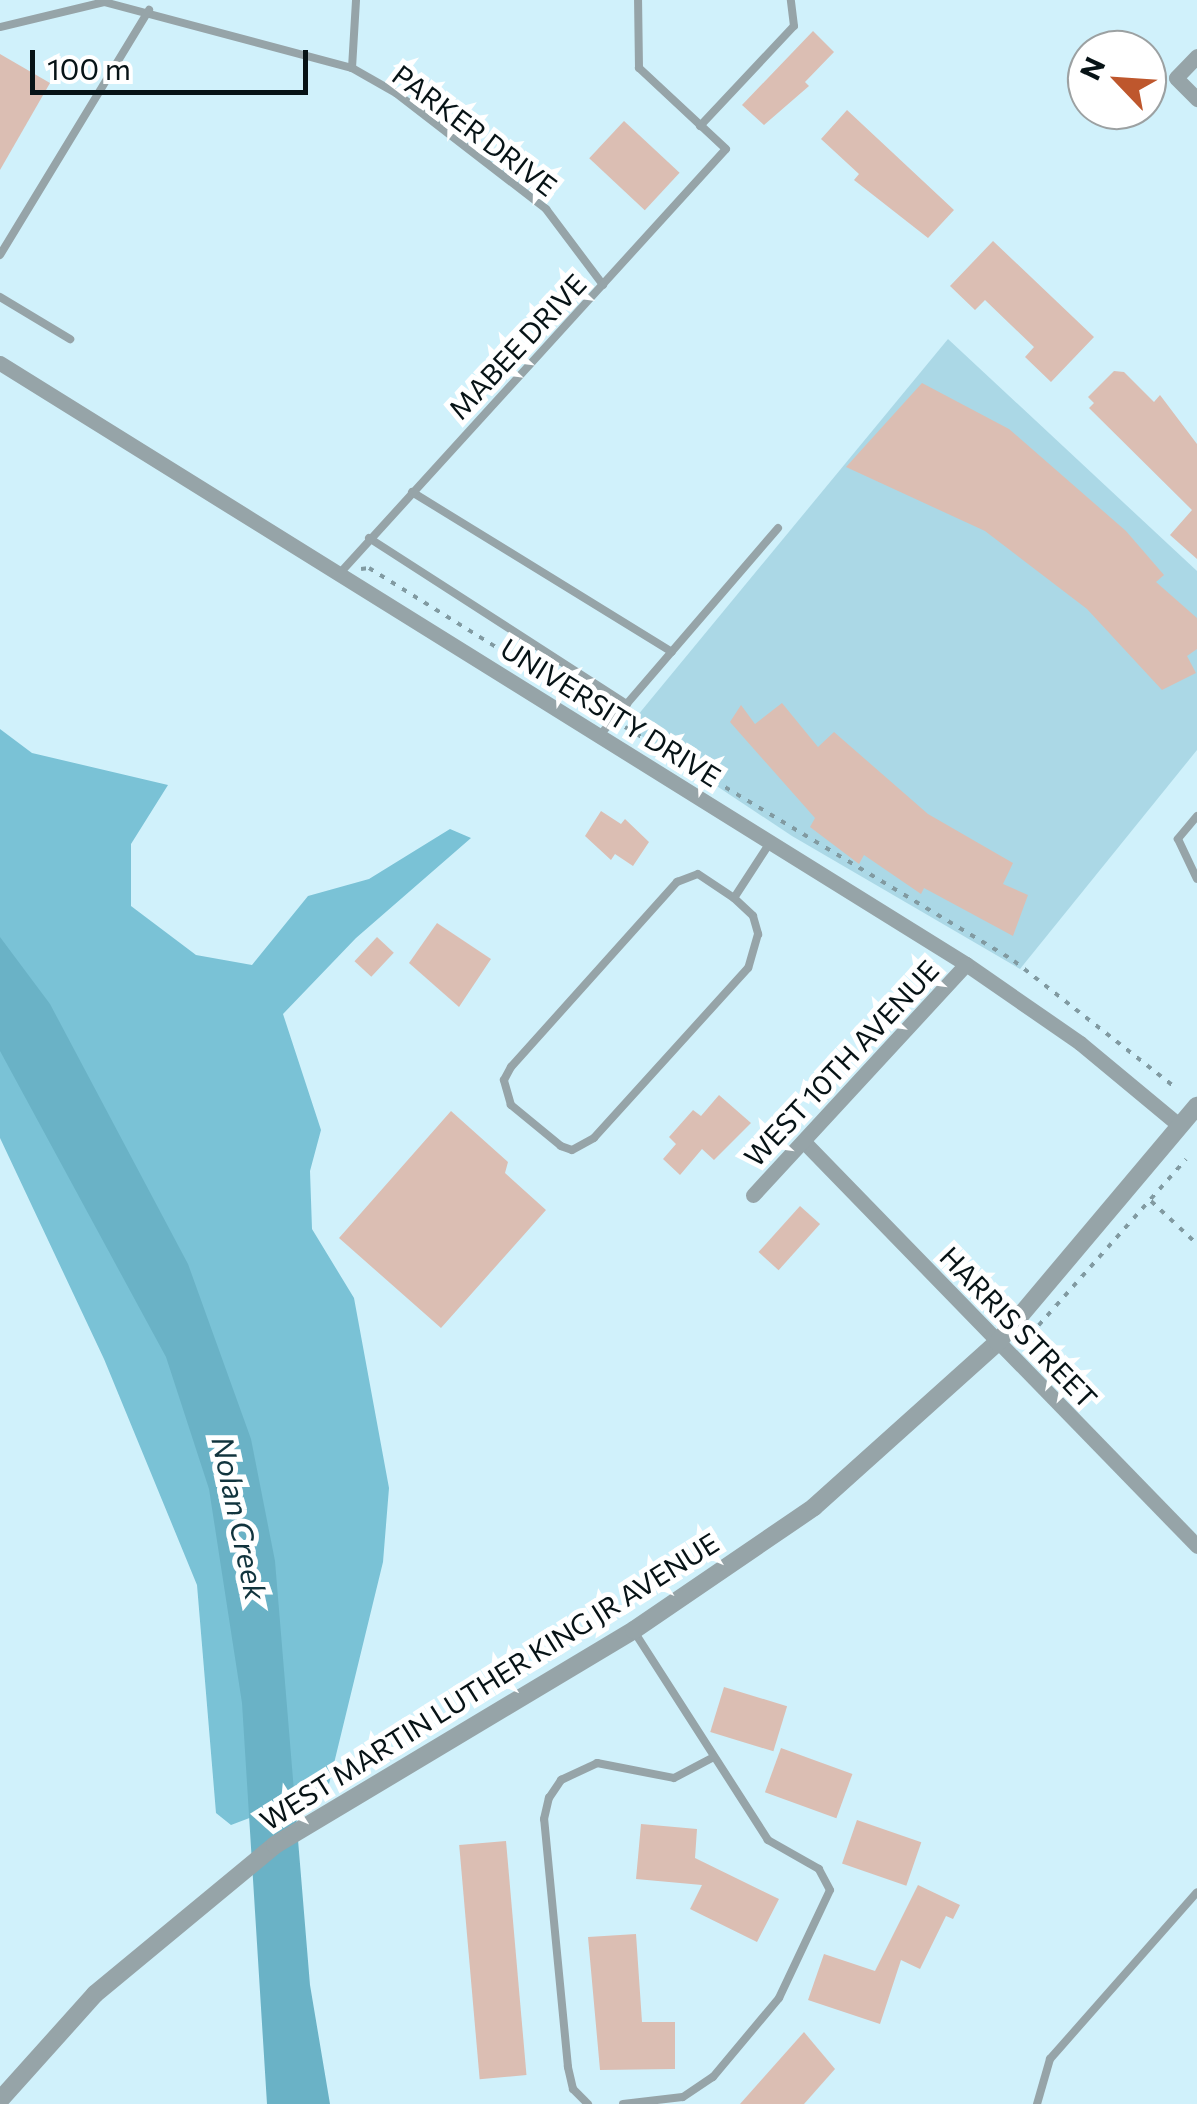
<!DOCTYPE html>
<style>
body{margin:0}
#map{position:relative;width:1197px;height:2104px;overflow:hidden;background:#d0f1fb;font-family:Commissioner,sans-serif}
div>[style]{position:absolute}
.green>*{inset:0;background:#abd8e6}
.forest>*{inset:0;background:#7ac2d6}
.water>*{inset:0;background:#6ab2c6}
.building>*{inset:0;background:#dbbeb3;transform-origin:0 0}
.path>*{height:4px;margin-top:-2px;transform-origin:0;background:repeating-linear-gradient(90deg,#819aa1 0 5px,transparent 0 13px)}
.service>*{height:8px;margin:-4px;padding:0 4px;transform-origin:4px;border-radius:4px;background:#96a4a8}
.minor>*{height:15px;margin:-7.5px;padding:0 7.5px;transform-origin:7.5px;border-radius:7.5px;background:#96a4a8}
.tertiary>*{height:18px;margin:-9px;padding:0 9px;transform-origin:9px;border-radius:9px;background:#96a4a8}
span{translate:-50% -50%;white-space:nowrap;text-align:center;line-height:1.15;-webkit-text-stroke:10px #fff;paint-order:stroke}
.street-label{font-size:28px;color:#071316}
.water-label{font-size:30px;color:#11343d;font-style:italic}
.north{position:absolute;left:1067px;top:30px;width:100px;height:100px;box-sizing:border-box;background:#fff;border:2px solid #9ca1a2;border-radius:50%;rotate:295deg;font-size:28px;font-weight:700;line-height:40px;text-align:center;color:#071316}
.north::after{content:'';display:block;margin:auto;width:35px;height:45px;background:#be572d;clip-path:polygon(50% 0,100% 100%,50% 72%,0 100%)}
.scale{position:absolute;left:30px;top:50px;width:278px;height:45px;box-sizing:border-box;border:5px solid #071316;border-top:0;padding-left:12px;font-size:30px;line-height:35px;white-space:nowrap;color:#071316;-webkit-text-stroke:8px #fff;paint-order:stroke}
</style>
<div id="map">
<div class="green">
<div style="clip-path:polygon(948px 339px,1197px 571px,1197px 750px,1020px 969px,792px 836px,628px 727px)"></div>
</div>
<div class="forest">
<div style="clip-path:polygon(0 729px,32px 753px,168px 785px,131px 844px,131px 906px,196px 955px,252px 965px,308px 896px,369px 879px,450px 829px,471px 838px,356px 938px,283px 1014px,321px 1130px,310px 1171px,312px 1229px,354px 1298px,389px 1488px,383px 1562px,328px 1788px,231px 1825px,216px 1813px,197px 1585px,104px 1359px,0 1138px)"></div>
</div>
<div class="water">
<div style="clip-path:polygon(0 937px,50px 1004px,188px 1264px,251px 1439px,275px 1561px,310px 1985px,330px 2104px,267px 2104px,242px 1703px,209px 1489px,166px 1357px,0 1051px)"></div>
</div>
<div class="building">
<div style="clip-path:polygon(813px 31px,834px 52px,805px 82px,809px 86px,764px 125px,742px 105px)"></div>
<div style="clip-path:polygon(0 54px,50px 83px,0 170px)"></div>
<div style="clip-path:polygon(847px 110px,954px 210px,928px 238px,854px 180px,859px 174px,821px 139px)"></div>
<div style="left:624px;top:121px;width:76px;height:51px;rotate:43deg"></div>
<div style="clip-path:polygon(993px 241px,1094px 337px,1051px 382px,1025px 357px,1034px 347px,985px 300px,975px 310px,950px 286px)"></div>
<div style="clip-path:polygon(1114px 371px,1124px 372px,1154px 402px,1160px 395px,1197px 444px,1197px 559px,1170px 535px,1192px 510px,1089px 408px,1094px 403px,1088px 397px)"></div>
<div style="clip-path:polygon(922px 383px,1009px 429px,1126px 531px,1164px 575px,1156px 582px,1197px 618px,1197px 649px,1187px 656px,1196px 673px,1162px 690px,1087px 609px,985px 531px,846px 467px)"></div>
<div style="clip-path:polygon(782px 703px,818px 747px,834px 732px,928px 814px,1013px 863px,1003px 884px,1028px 895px,1013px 936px,924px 888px,921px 894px,864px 855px,859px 864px,810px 827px,815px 818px,730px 722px,741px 705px,755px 724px)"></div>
<div style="clip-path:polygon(601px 811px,621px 824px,625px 819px,649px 842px,633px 866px,615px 854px,611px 860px,585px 836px)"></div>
<div style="clip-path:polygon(437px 923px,491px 959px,459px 1007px,409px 963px)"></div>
<div style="left:377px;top:937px;width:23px;height:33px;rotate:43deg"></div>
<div style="clip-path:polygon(719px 1095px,751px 1123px,714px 1160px,702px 1149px,680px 1175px,663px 1159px,676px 1144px,669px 1137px,693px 1110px,701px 1116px)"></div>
<div style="clip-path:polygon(451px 1111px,508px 1162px,505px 1173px,546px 1210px,441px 1328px,339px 1238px)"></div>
<div style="left:800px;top:1206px;width:27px;height:62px;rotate:42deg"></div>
<div style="left:724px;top:1687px;width:66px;height:47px;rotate:17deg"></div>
<div style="left:781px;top:1748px;width:76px;height:47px;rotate:20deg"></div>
<div style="left:857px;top:1820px;width:68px;height:46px;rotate:19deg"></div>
<div style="clip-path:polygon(641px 1824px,697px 1829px,695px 1858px,779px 1899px,757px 1942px,690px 1909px,702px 1885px,636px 1879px)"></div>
<div style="left:506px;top:1841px;width:235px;height:47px;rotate:85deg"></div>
<div style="clip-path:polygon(918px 1885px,960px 1905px,953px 1919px,946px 1916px,920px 1969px,901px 1960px,880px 2024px,808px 2000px,824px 1954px,875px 1971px)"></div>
<div style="clip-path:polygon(636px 1934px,642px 2022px,675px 2022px,675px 2069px,600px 2070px,588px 1937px)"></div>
<div style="clip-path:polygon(804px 2032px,835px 2069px,804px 2104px,740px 2104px)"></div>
</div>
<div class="path">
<div style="left:361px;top:569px;width:8px;rotate:-7deg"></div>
<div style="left:369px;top:568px;width:277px;rotate:31.9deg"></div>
<div style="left:625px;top:727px;width:454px;rotate:31deg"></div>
<div style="left:1014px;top:961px;width:206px;rotate:38.1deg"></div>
<div style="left:1151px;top:1201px;width:63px;rotate:43.1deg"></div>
<div style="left:1030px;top:1335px;width:235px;rotate:-48.4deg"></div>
</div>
<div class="service">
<div style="left:0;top:27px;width:107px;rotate:-13.5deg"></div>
<div style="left:104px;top:2px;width:257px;rotate:14.9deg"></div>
<div style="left:352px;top:68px;width:51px;rotate:29.6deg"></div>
<div style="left:396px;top:93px;width:190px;rotate:37.7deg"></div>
<div style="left:546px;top:209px;width:95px;rotate:53.1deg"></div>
<div style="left:352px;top:68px;width:68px;rotate:-86.6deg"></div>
<div style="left:700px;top:126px;width:137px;rotate:-46.8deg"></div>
<div style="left:794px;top:26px;width:26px;rotate:-97deg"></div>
<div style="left:0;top:255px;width:287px;rotate:-58.7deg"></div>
<div style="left:0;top:297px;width:82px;rotate:31deg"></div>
<div style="left:412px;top:492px;width:305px;rotate:31.6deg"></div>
<div style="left:369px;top:538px;width:307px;rotate:32.8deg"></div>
<div style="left:340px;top:573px;width:573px;rotate:-47.69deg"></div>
<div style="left:726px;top:149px;width:119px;rotate:-137deg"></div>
<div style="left:639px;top:68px;width:68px;rotate:-90.8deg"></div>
<div style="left:600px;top:735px;width:273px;rotate:-49.3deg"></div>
<div style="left:1197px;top:816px;width:30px;rotate:130deg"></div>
<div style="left:1178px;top:839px;width:44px;rotate:64.6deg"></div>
<div style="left:734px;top:898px;width:26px;rotate:43deg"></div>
<div style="left:753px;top:916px;width:19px;rotate:74deg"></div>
<div style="left:758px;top:934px;width:35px;rotate:106deg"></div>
<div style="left:748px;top:968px;width:229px;rotate:132.2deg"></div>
<div style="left:594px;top:1138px;width:25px;rotate:151deg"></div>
<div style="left:572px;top:1150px;width:12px;rotate:-160deg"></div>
<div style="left:561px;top:1146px;width:65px;rotate:-140.6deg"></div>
<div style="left:511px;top:1105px;width:26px;rotate:-106deg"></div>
<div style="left:504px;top:1080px;width:15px;rotate:-62deg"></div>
<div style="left:511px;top:1067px;width:249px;rotate:-48.1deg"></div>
<div style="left:677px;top:882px;width:22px;rotate:-21deg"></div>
<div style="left:698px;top:874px;width:43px;rotate:33.7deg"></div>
<div style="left:734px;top:898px;width:68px;rotate:-57deg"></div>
<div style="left:588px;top:2104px;width:21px;rotate:-135deg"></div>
<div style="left:573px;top:2089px;width:23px;rotate:-103deg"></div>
<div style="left:568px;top:2067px;width:249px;rotate:-95.5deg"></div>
<div style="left:544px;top:1819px;width:22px;rotate:-77deg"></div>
<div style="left:549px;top:1798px;width:22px;rotate:-56deg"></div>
<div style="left:561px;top:1780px;width:40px;rotate:-25deg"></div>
<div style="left:597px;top:1763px;width:78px;rotate:11deg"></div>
<div style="left:674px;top:1778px;width:45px;rotate:-27.7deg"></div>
<div style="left:623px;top:2104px;width:60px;rotate:-6.7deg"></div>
<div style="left:683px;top:2097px;width:36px;rotate:-34deg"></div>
<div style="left:713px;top:2077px;width:103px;rotate:-50.1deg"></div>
<div style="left:779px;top:1998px;width:119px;rotate:-64.7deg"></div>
<div style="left:830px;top:1890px;width:24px;rotate:-118deg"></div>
<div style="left:819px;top:1869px;width:59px;rotate:-150.4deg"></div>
<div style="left:768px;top:1840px;width:248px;rotate:-122.7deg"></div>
<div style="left:1037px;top:2104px;width:47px;rotate:-73.9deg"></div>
<div style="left:1050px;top:2059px;width:222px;rotate:-48.6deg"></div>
</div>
<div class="minor">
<div style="left:1197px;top:56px;width:30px;rotate:134deg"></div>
<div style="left:1176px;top:78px;width:30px;rotate:45deg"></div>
<div style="left:0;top:363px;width:1138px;rotate:31.89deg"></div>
<div style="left:966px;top:964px;width:139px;rotate:34.7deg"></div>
<div style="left:1080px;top:1043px;width:130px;rotate:39.7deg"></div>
<div style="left:806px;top:1144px;width:561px;rotate:45.79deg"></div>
<div style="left:753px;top:1195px;width:314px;rotate:-47.3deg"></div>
</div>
<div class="tertiary">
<div style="left:0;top:2100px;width:142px;rotate:-48.1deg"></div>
<div style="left:95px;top:1994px;width:234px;rotate:-39.6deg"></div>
<div style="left:275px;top:1845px;width:418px;rotate:-30.9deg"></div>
<div style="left:634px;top:1630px;width:218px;rotate:-34.3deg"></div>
<div style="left:814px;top:1507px;width:247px;rotate:-41.9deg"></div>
<div style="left:998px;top:1342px;width:309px;rotate:-49.9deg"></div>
</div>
<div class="street-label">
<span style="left:475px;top:130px;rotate:37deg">PARKER DRIVE</span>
<span style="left:517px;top:346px;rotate:-47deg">MABEE DRIVE</span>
<span style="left:611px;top:712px;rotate:32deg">UNIVERSITY DRIVE</span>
<span style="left:841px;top:1063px;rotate:-47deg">WEST 10TH AVENUE</span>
<span style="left:1019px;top:1327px;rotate:46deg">HARRIS STREET</span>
<span style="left:489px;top:1681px;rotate:-32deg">WEST MARTIN LUTHER KING JR AVENUE</span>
</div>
<div class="water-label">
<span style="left:240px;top:1518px;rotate:78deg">Nolan Creek</span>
</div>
<div class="north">N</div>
<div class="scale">100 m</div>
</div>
